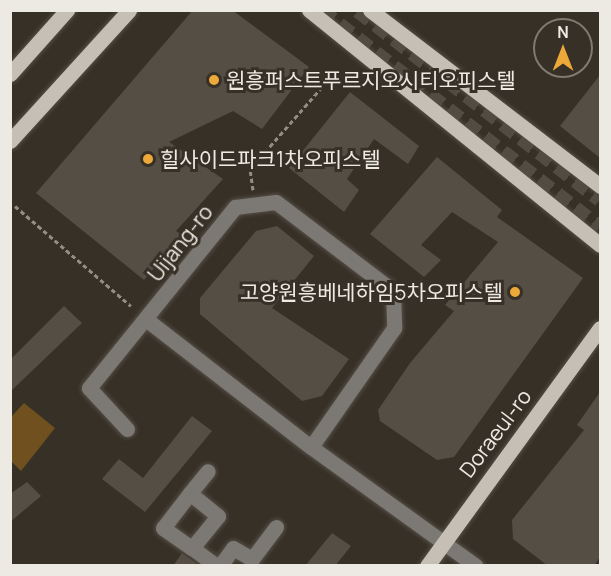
<!DOCTYPE html>
<meta charset="utf-8">
<style>
body{margin:0}
#map{position:relative;width:611px;height:576px;overflow:hidden;background:#373027;font-family:Manrope,"Noto Sans KR",sans-serif}
div>[style]{position:absolute}
.green>*{inset:0;background:#6f501e}
.building>*{inset:0;background:#554e45}
.major-tunnel>*{height:15px;margin-top:-7.5px;transform-origin:0;background:repeating-linear-gradient(90deg,#524c43 0 15px,transparent 0 23px)}
.path>*{height:3px;margin-top:-1.5px;transform-origin:0;background:repeating-linear-gradient(90deg,#938d86 0 4.5px,transparent 0 7.5px)}
.roads{filter:drop-shadow(0 0 2px #544e45) drop-shadow(0 0 2px #544e45)}
.minor>*{height:15px;margin:-7.5px;padding:0 7.5px;transform-origin:7.5px;border-radius:7.5px;background:#7c7874}
.major>*{height:15px;margin:-7.5px;padding:0 7.5px;transform-origin:7.5px;border-radius:7.5px;background:#c6bfb5}
.dots>*{width:16px;height:16px;translate:-50% -50%;box-sizing:border-box;border:3px solid #373027;border-radius:50%}
span{translate:-50% -50%;white-space:nowrap;text-align:center;line-height:1.15;-webkit-text-stroke:6px #373027;paint-order:stroke}
.poi-label{font-size:21px;color:#ede9e3}
.left{translate:0 -50%;text-align:left}
.right{translate:-100% -50%;text-align:right}
.street-label{font-size:21px;color:#ede9e3}
.frame{position:absolute;inset:0;border:12px solid #ede9e3;pointer-events:none}
.north{position:absolute;left:533px;top:18px;width:60px;height:60px;box-sizing:border-box;background:#373027;border:2px solid #807a72;border-radius:50%;rotate:0deg;font-size:16px;font-weight:700;line-height:24px;text-align:center;color:#ede9e3}
.north::after{content:'';display:block;margin:auto;width:21px;height:27px;background:#eca93a;clip-path:polygon(50% 0,100% 100%,50% 72%,0 100%)}
</style>
<div id="map">
<div class="green">
<div style="clip-path:polygon(24px 403px,55px 428px,21px 471px,11px 461px,11px 417px)"></div>
</div>
<div class="building">
<div style="clip-path:polygon(193px 10px,232px 10px,309px 67px,262px 129px,233px 111px,169px 142px,223px 179px,176px 231px,182px 235px,144px 280px,36px 193px)"></div>
<div style="clip-path:polygon(600px 75px,600px 158px,560px 126px)"></div>
<div style="clip-path:polygon(350px 92px,419px 146px,408px 164px,374px 139px,347px 179px,359px 190px,344px 212px,289px 168px)"></div>
<div style="clip-path:polygon(437px 157px,502px 210px,497px 217px,583px 278px,454px 457px,437px 460px,380px 421px,378px 410px,410px 363px,454px 311px,445px 305px,498px 242px,452px 212px,421px 245px,441px 260px,424px 277px,370px 234px)"></div>
<div style="clip-path:polygon(277px 226px,314px 256px,272px 308px,349px 359px,322px 396px,302px 401px,200px 314px,200px 298px,256px 231px)"></div>
<div style="clip-path:polygon(64px 306px,82px 323px,10px 392px,10px 360px)"></div>
<div style="clip-path:polygon(600px 392px,600px 557px,594px 566px,548px 566px,513px 539px,512px 520px,584px 430px,577px 425px)"></div>
<div style="clip-path:polygon(192px 416px,212px 431px,145px 512px,102px 479px,119px 459px,143px 478px)"></div>
<div style="clip-path:polygon(27px 482px,41px 496px,10px 522px,10px 494px)"></div>
<div style="clip-path:polygon(332px 533px,351px 546px,335px 566px,305px 566px)"></div>
<div style="clip-path:polygon(182px 553px,186px 556px,200px 566px,173px 566px)"></div>
</div>
<div class="major-tunnel">
<div style="left:321px;top:10px;width:353px;rotate:37.9deg"></div>
<div style="left:358px;top:10px;width:307px;rotate:38deg"></div>
</div>
<div class="path">
<div style="left:253px;top:190px;width:21px;rotate:-98deg"></div>
<div style="left:250px;top:169px;width:133px;rotate:-48.7deg"></div>
<div style="left:15px;top:206px;width:153px;rotate:40.8deg"></div>
</div>
<div class="roads">
<div class="minor">
<div style="left:147px;top:320px;width:207px;rotate:37.8deg"></div>
<div style="left:311px;top:447px;width:203px;rotate:35.8deg"></div>
<div style="left:127px;top:429px;width:56px;rotate:-132.8deg"></div>
<div style="left:89px;top:388px;width:233px;rotate:-51.1deg"></div>
<div style="left:235px;top:207px;width:41px;rotate:-7deg"></div>
<div style="left:276px;top:202px;width:147px;rotate:37.3deg"></div>
<div style="left:393px;top:291px;width:37px;rotate:88deg"></div>
<div style="left:394px;top:328px;width:145px;rotate:124.9deg"></div>
<div style="left:190px;top:493px;width:28px;rotate:-51deg"></div>
<div style="left:192px;top:548px;width:41px;rotate:-50.9deg"></div>
<div style="left:218px;top:516px;width:36px;rotate:-141deg"></div>
<div style="left:190px;top:493px;width:44px;rotate:127.6deg"></div>
<div style="left:163px;top:528px;width:35px;rotate:35deg"></div>
<div style="left:192px;top:548px;width:31px;rotate:36deg"></div>
<div style="left:220px;top:566px;width:22px;rotate:-54deg"></div>
<div style="left:233px;top:548px;width:22px;rotate:30deg"></div>
<div style="left:252px;top:559px;width:40px;rotate:-53deg"></div>
</div>
<div class="major">
<div style="left:309px;top:10px;width:374px;rotate:38.9deg"></div>
<div style="left:370px;top:10px;width:290px;rotate:37.4deg"></div>
<div style="left:10px;top:74px;width:86px;rotate:-48.3deg"></div>
<div style="left:10px;top:141px;width:177px;rotate:-47.7deg"></div>
<div style="left:427px;top:566px;width:294px;rotate:-54deg"></div>
</div>
</div>
<div class="dots">
<div style="left:214px;top:80px;background:#eca93a"></div>
<div style="left:148px;top:159px;background:#eca93a"></div>
<div style="left:515px;top:292px;background:#eca93a"></div>
</div>
<div class="poi-label">
<span class="left" style="left:226px;top:80px">원흥퍼스트푸르지오시티오피스텔</span>
<span class="left" style="left:160px;top:159px">힐사이드파크1차오피스텔</span>
<span class="right" style="left:503px;top:292px">고양원흥베네하임5차오피스텔</span>
</div>
<div class="street-label">
<span style="left:180px;top:243px;rotate:-52deg">Uijang-ro</span>
<span style="left:495px;top:433px;rotate:-53deg">Doraeul-ro</span>
</div>
<div class="frame"></div>
<div class="north">N</div>
</div>
